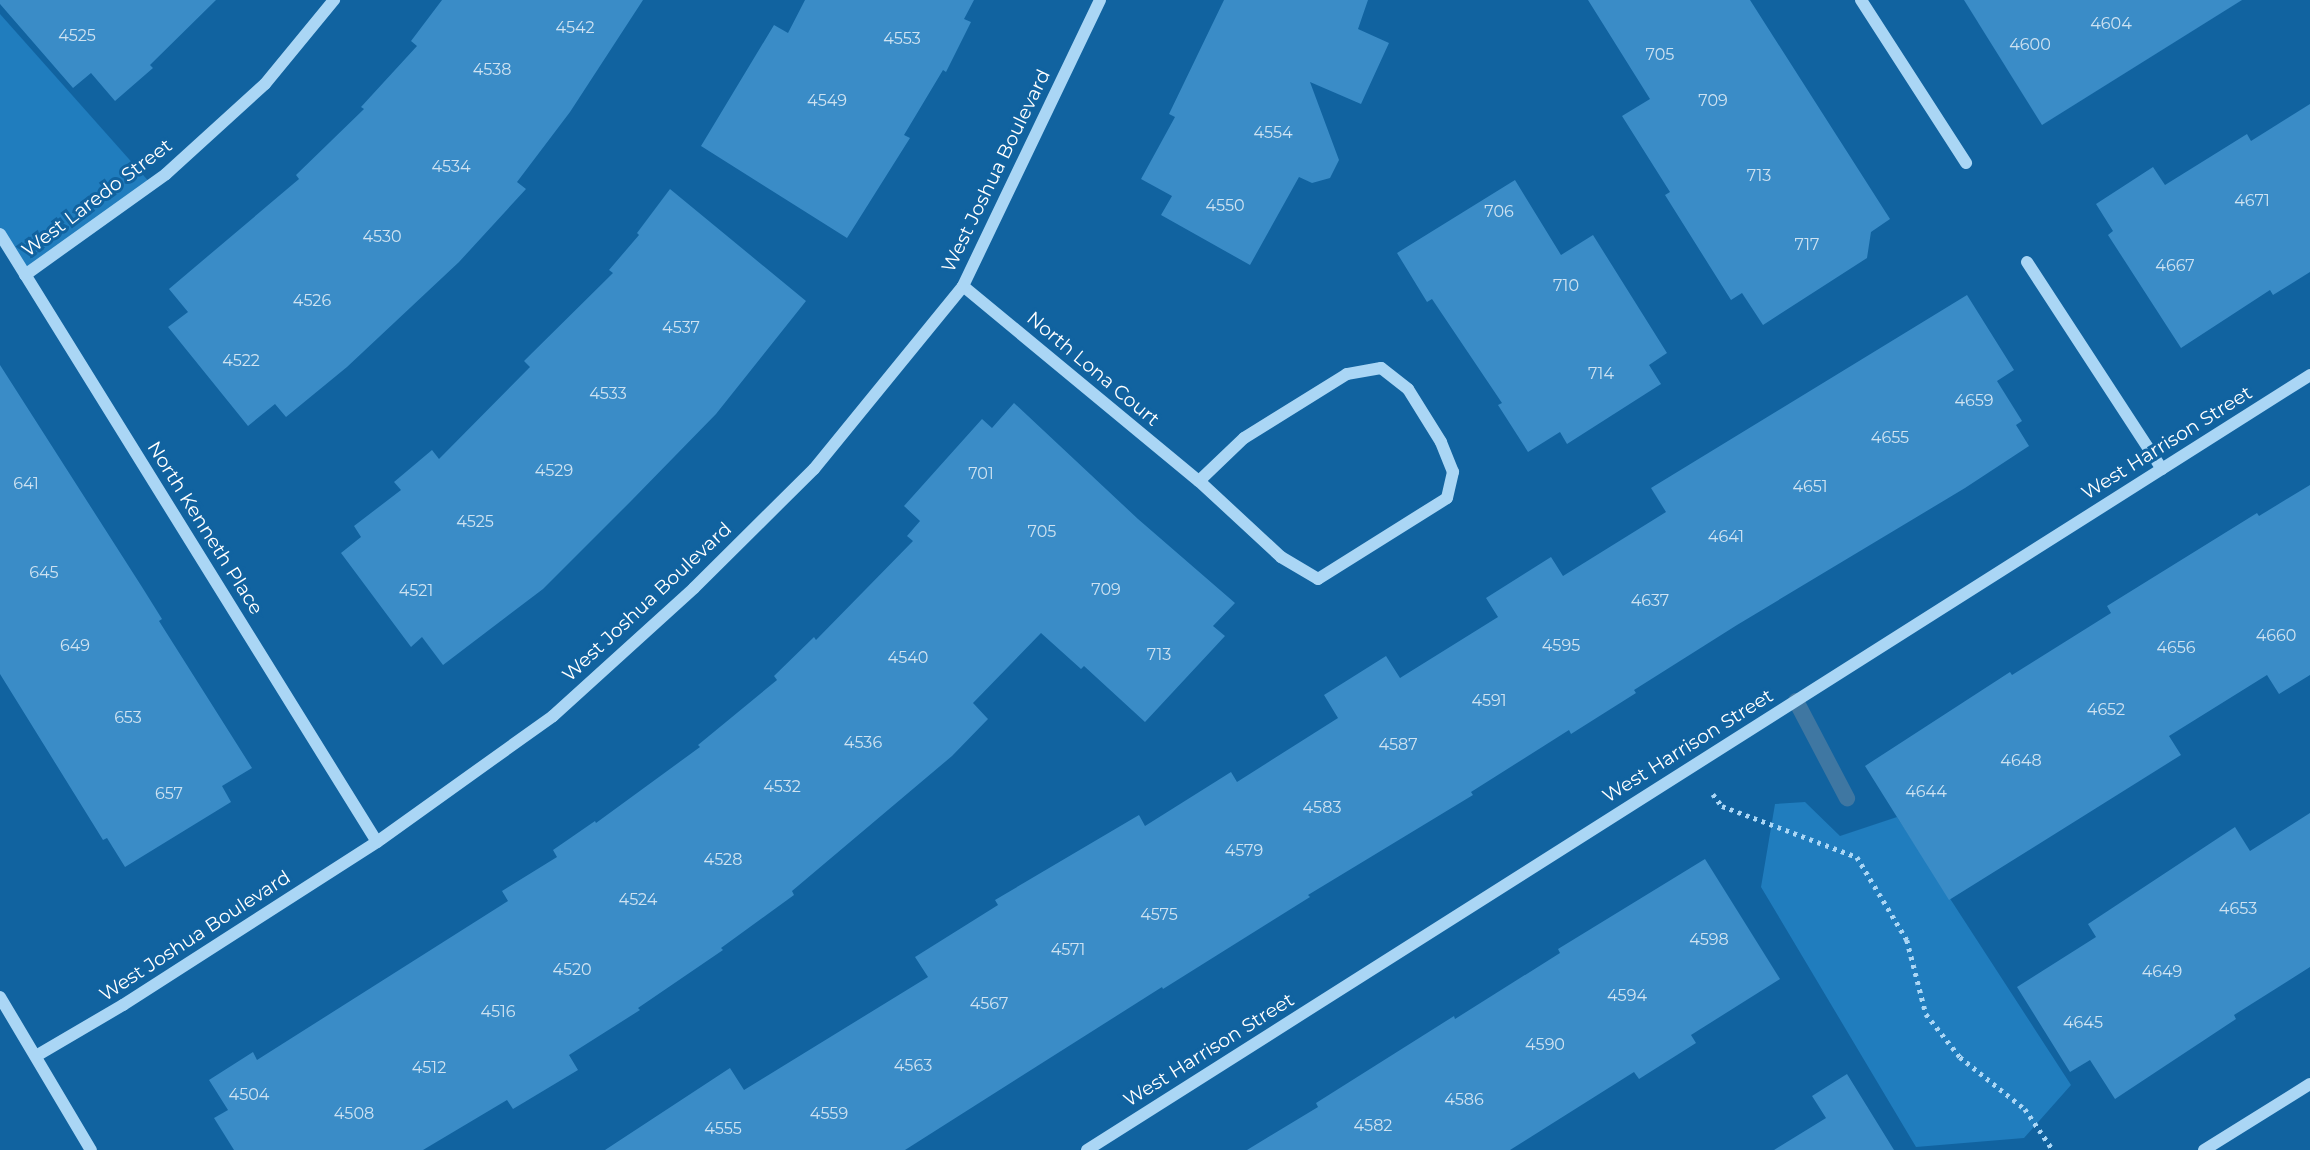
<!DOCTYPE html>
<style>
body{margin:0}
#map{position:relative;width:2310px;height:1150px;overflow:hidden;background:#1163a0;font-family:Montserrat,sans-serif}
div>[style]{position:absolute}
.green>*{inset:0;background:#207dbe}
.stream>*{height:16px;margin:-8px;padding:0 8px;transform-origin:8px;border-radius:8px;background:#3f77a2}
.building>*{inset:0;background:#3a8cc7}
.path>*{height:4.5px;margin-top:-2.25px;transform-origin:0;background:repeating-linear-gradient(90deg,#aad6f5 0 3.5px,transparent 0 8.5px)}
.minor>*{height:12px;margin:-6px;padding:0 6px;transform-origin:6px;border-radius:6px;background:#aad6f5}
span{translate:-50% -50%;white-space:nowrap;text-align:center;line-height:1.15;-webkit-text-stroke:6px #1163a0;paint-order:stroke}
.number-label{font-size:16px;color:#cee2f1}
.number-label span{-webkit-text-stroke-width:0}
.street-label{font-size:19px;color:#fff}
</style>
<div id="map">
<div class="green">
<div style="clip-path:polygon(0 14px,152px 185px,25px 275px,0 233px)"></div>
<div style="clip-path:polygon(1805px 802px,1840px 836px,1897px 817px,2071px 1085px,2024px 1138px,1916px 1147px,1761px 887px,1775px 804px)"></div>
</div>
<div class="stream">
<div style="left:1796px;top:701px;width:110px;rotate:62.3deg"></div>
</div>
<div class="building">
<div style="clip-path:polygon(0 0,216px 0,150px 65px,153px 68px,115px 101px,91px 73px,73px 88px,0 4px)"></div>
<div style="clip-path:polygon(442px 0,643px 0,570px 112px,517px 182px,526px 189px,459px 262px,347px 367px,286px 417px,275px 404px,248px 426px,168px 327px,188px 312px,169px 289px,299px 179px,296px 175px,364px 109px,361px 107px,417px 46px,411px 41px)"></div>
<div style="clip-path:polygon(805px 0,974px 0,964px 19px,971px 22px,946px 72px,943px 70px,904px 135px,910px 138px,847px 238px,701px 146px,774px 25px,788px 33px)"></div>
<div style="clip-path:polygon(1224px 0,1368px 0,1358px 29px,1389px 43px,1361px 104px,1310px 82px,1339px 160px,1330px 178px,1312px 183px,1299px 177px,1250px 265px,1161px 215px,1172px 196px,1141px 179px,1175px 117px,1169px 114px)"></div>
<div style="clip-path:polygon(1588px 0,1750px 0,1890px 219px,1871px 232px,1867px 258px,1763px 325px,1742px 293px,1731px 300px,1665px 195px,1670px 192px,1622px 116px,1650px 99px)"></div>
<div style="clip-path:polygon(1964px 0,2242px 0,2042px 125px)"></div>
<div style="clip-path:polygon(2310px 104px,2310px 272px,2273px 295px,2270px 290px,2181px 348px,2108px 235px,2113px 231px,2096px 204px,2153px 167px,2165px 185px,2247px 134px,2251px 141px)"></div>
<div style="clip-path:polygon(1515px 180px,1561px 255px,1593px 235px,1667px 353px,1649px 365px,1661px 384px,1567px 444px,1560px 432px,1528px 452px,1498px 405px,1502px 403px,1432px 299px,1427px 302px,1397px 253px)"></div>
<div style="clip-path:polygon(670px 189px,806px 301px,716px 414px,632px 500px,543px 589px,443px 665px,422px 637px,411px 647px,341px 553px,361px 537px,354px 526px,401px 490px,394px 482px,432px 450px,439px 459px,530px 367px,524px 361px,613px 273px,609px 270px,639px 235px,637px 233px)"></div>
<div style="clip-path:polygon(1967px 295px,2014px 370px,1997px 381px,2022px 421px,2016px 425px,2029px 446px,1965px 488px,1737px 625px,1634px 690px,1636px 693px,1571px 734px,1569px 730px,1471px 792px,1473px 795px,1308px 895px,1310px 897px,1163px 989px,1162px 987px,905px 1150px,605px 1150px,730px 1068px,744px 1090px,928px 977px,915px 957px,998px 905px,995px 900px,1139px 815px,1145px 826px,1231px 772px,1237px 782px,1338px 718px,1324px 695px,1386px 656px,1400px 678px,1498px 617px,1486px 598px,1551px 557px,1563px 576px,1666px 512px,1651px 488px)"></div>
<div style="clip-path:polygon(0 365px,142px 587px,162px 619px,159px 621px,252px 768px,222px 786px,231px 802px,125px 867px,107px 838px,103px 840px,0 674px)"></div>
<div style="clip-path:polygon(1014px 403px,1138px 519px,1235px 603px,1213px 626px,1225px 636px,1145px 722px,1084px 666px,1081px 669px,1041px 633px,973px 703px,988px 719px,952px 756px,792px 891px,794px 895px,721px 948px,723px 950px,638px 1008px,640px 1010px,569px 1055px,578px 1070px,513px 1109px,507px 1100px,423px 1150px,234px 1150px,214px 1118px,228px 1110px,209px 1080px,253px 1052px,257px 1060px,508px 901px,502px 891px,557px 857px,553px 850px,595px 821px,596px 823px,700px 747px,698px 745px,777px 680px,774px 676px,814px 637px,816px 640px,913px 541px,907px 536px,920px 521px,904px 506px,982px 419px,992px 428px)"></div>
<div style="clip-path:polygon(2310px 485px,2310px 675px,2279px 694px,2267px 675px,2169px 736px,2181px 755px,1949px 900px,1865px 766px,2010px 672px,2012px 675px,2111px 613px,2107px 606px,2257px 513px,2259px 516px)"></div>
<div style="clip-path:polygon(2310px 813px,2310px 967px,2234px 1015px,2236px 1019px,2115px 1099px,2090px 1060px,2070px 1072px,2017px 987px,2096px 937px,2088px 924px,2235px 827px,2250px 851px)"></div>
<div style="clip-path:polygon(1705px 859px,1780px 979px,1691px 1035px,1696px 1043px,1639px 1079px,1634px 1072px,1510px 1150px,1247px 1150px,1318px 1107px,1316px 1103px,1454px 1016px,1455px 1019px,1560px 953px,1558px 949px)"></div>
<div style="clip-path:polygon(1847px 1074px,1894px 1150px,1774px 1150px,1826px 1118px,1812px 1096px)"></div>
</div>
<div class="path">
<div style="left:1713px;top:794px;width:15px;rotate:53deg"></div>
<div style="left:1722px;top:806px;width:144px;rotate:20.7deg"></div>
<div style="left:1857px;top:857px;width:97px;rotate:58.9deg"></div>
<div style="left:1907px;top:940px;width:76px;rotate:75.6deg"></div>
<div style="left:1926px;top:1014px;width:55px;rotate:51.7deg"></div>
<div style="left:1960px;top:1057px;width:83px;rotate:38.7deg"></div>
<div style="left:2025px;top:1109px;width:50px;rotate:55.7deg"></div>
</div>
<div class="minor">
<div style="left:1861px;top:0;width:194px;rotate:57.2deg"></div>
<div style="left:0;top:234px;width:715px;rotate:58.2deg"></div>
<div style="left:2027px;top:262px;width:247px;rotate:56.9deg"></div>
<div style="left:25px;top:275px;width:173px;rotate:-35.6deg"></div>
<div style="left:166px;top:174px;width:134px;rotate:-42.3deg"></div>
<div style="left:265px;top:84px;width:109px;rotate:-50.6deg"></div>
<div style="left:963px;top:286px;width:306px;rotate:39.6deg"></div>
<div style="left:1199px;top:481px;width:112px;rotate:42.8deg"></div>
<div style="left:1281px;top:557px;width:43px;rotate:30.7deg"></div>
<div style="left:1318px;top:579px;width:152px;rotate:-32.1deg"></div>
<div style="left:1447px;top:498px;width:27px;rotate:-77deg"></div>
<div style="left:1453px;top:472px;width:32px;rotate:-112deg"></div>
<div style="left:1441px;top:442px;width:62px;rotate:-121.9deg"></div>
<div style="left:1408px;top:389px;width:34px;rotate:-142deg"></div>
<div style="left:1381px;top:368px;width:35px;rotate:170deg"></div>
<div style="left:1347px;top:374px;width:121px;rotate:148.1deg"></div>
<div style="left:1244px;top:438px;width:62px;rotate:136.3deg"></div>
<div style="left:0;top:997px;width:178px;rotate:59.3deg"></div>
<div style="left:36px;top:1056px;width:101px;rotate:-30.4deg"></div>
<div style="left:123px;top:1005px;width:302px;rotate:-32.7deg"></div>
<div style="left:377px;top:842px;width:216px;rotate:-35.6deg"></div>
<div style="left:553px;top:716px;width:190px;rotate:-42.2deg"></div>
<div style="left:694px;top:588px;width:169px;rotate:-44.8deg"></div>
<div style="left:814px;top:469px;width:236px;rotate:-50.8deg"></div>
<div style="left:963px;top:286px;width:317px;rotate:-64.4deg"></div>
<div style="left:1087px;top:1150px;width:1448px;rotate:-32.36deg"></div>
<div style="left:2204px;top:1150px;width:125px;rotate:-31.9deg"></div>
</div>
<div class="number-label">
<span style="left:2111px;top:24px">4604</span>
<span style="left:575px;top:28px">4542</span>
<span style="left:77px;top:36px">4525</span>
<span style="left:902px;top:39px">4553</span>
<span style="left:2030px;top:45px">4600</span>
<span style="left:1660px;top:55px">705</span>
<span style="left:492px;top:70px">4538</span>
<span style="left:827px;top:101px">4549</span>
<span style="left:1713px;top:101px">709</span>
<span style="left:1273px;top:133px">4554</span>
<span style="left:451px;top:167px">4534</span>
<span style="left:1759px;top:176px">713</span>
<span style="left:2252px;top:201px">4671</span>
<span style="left:1225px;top:206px">4550</span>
<span style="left:1499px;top:212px">706</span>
<span style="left:382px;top:237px">4530</span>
<span style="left:1807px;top:245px">717</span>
<span style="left:2175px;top:266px">4667</span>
<span style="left:1566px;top:286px">710</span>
<span style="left:312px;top:301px">4526</span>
<span style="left:681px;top:328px">4537</span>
<span style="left:241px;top:361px">4522</span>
<span style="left:1601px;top:374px">714</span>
<span style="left:608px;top:394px">4533</span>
<span style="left:1974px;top:401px">4659</span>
<span style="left:1890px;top:438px">4655</span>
<span style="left:554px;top:471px">4529</span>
<span style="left:981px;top:474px">701</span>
<span style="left:26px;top:484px">641</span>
<span style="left:1810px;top:487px">4651</span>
<span style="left:475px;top:522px">4525</span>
<span style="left:1042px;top:532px">705</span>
<span style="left:1726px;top:537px">4641</span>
<span style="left:44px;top:573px">645</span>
<span style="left:1106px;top:590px">709</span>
<span style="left:416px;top:591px">4521</span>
<span style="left:1650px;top:601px">4637</span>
<span style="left:2276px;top:636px">4660</span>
<span style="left:75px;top:646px">649</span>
<span style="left:1561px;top:646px">4595</span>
<span style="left:2176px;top:648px">4656</span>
<span style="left:1159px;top:655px">713</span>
<span style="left:908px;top:658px">4540</span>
<span style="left:1489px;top:701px">4591</span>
<span style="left:2106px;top:710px">4652</span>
<span style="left:128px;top:718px">653</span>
<span style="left:863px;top:743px">4536</span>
<span style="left:1398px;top:745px">4587</span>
<span style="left:2021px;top:761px">4648</span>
<span style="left:782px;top:787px">4532</span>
<span style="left:1926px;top:792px">4644</span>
<span style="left:169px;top:794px">657</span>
<span style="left:1322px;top:808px">4583</span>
<span style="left:1244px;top:851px">4579</span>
<span style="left:723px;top:860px">4528</span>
<span style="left:638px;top:900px">4524</span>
<span style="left:2238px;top:909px">4653</span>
<span style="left:1159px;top:915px">4575</span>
<span style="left:1709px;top:940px">4598</span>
<span style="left:1068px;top:950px">4571</span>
<span style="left:572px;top:970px">4520</span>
<span style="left:2162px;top:972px">4649</span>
<span style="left:1627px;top:996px">4594</span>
<span style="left:989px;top:1004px">4567</span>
<span style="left:498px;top:1012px">4516</span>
<span style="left:2083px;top:1023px">4645</span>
<span style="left:1545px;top:1045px">4590</span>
<span style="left:913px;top:1066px">4563</span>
<span style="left:429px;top:1068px">4512</span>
<span style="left:249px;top:1095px">4504</span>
<span style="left:1464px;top:1100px">4586</span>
<span style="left:354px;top:1114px">4508</span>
<span style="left:829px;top:1114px">4559</span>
<span style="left:1373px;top:1126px">4582</span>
<span style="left:723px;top:1129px">4555</span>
</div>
<div class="street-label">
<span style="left:996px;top:171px;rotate:-64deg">West Joshua Boulevard</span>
<span style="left:97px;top:198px;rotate:-37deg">West Laredo Street</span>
<span style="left:1093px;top:369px;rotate:40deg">North Lona Court</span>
<span style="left:2167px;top:443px;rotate:-32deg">West Harrison Street</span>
<span style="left:205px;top:528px;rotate:58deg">North Kenneth Place</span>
<span style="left:647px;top:602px;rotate:-43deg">West Joshua Boulevard</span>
<span style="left:1688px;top:746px;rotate:-32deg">West Harrison Street</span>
<span style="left:195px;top:936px;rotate:-33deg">West Joshua Boulevard</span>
<span style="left:1209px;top:1050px;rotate:-32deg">West Harrison Street</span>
</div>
</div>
